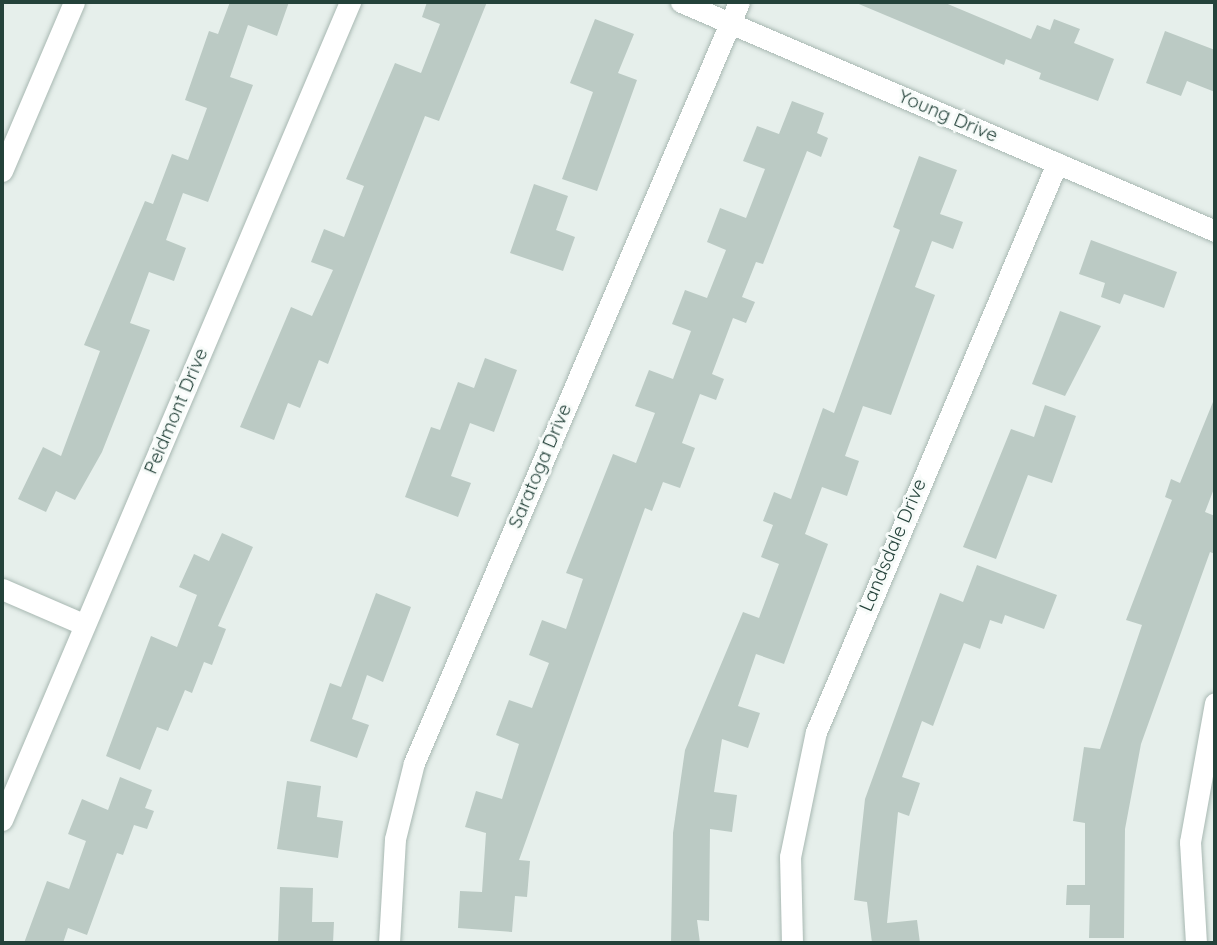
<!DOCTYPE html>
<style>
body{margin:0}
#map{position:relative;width:1217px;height:945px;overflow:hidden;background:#e6efeb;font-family:Quicksand,sans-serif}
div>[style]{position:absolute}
.building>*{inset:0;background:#bbcac4}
.roads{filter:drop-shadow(0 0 2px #a8b8b2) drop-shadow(0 0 2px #a8b8b2)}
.street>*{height:21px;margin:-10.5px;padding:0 10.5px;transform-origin:10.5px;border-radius:10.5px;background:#fff}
.secondary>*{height:21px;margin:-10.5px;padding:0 10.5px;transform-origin:10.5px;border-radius:10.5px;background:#fff}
span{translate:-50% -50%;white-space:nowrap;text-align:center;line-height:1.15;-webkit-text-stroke:6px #f7fbf9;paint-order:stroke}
.street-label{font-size:19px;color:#24423a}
.frame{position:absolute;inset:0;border:4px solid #24423a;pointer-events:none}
</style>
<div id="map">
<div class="building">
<div style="clip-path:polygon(230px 2px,289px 2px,277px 36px,248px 25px,230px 77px,253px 85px,208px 202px,183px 193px,166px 240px,186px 248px,174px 281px,149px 272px,130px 323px,150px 330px,102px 452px,75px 500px,56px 491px,46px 512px,18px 499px,43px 447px,61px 456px,100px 351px,84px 345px,145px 201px,153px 204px,172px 154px,188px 160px,207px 108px,185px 100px,209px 31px,218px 34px)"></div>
<div style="clip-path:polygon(427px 2px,487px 2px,439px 121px,425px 116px,328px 364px,319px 360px,300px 408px,288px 403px,274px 440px,240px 427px,291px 307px,312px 316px,333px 270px,311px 262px,324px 229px,344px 237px,364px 186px,346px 179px,395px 63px,421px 73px,440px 24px,422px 17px)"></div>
<div style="clip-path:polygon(854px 2px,943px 2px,1031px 39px,1037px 25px,1050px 30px,1054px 19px,1080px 29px,1074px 43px,1114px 59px,1098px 101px,1039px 79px,1041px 73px,1006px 59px,1004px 65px)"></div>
<div style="clip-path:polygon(595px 19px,634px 34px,618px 73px,637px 80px,597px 191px,562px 179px,593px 92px,570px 83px)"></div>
<div style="clip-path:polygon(1165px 31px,1215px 50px,1215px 92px,1187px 81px,1181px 96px,1146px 83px)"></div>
<div style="clip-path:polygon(792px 101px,824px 113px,817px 133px,828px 138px,821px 157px,807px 151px,763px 264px,756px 262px,742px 297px,755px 302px,746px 323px,733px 318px,712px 374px,724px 379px,716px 400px,700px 394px,682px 443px,695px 448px,680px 488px,663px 482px,652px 511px,645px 508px,519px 860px,530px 861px,527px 897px,515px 896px,512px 932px,458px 928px,460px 891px,482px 892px,486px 833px,465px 827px,476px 791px,502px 799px,519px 744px,496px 735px,509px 700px,532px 708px,549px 663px,529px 655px,542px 620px,566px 629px,583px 579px,566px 573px,613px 454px,636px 463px,655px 413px,635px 406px,649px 370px,673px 379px,691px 331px,672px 324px,685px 290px,707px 298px,726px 250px,707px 242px,720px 208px,746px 218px,765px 169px,743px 161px,757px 126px,779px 134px)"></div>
<div style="clip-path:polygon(919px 156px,957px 170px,940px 214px,963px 222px,953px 249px,932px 241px,915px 287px,935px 295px,891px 415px,863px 406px,845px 456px,859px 461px,847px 496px,822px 487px,805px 534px,828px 544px,784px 664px,756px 654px,738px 706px,760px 713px,748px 748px,722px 739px,714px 792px,737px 795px,732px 832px,710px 829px,709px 921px,697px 920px,700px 943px,671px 943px,673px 833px,685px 750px,743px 612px,759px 618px,779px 564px,761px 557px,773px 525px,763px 521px,774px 492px,791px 499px,823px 408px,834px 413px,900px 230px,893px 227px)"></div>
<div style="clip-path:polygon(534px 184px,568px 196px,556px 230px,575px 237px,563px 271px,510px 253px)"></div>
<div style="clip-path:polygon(1091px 240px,1177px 272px,1164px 308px,1124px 294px,1120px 304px,1101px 297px,1105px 283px,1079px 274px)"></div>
<div style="clip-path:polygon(1060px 311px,1101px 326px,1065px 396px,1032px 384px)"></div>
<div style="clip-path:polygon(485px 358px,517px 370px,494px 432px,470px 423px,451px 476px,471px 483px,458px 517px,405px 497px,431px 427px,440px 430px,458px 382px,474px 388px)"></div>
<div style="clip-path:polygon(1215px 397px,1215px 486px,1205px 512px,1215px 516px,1215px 554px,1210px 552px,1141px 744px,1125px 829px,1124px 938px,1089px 938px,1090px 905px,1066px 905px,1067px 885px,1085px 885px,1085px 823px,1073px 821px,1084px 747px,1100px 749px,1142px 625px,1126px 620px,1172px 500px,1165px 497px,1171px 479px,1180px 483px)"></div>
<div style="clip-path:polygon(1045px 405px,1076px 416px,1052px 483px,1028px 475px,996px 559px,963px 547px,1011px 429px,1034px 437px)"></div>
<div style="clip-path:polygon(222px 533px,253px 547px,218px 626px,226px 629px,212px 665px,204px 662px,192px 693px,185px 690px,168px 731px,157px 727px,140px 770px,106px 756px,151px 636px,177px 647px,197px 595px,179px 587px,194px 554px,209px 561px)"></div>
<div style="clip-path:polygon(977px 565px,1057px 595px,1044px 629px,1005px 615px,1002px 624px,990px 620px,980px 649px,964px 643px,933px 726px,922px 721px,902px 777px,920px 783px,909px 816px,898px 812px,887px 923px,917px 920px,920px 943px,872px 943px,867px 902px,854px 900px,865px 799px,940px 593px,963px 602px)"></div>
<div style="clip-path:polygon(376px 593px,411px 607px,383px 682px,367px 675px,352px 719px,369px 725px,357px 758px,310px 741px,330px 683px,341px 687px)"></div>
<div style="clip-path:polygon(120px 777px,152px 790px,145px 808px,154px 811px,147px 829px,134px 825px,123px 855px,117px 853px,87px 935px,68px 928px,63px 943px,24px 943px,47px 881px,69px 889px,86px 841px,68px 834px,82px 799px,108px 810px)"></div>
<div style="clip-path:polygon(287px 781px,321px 786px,317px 817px,343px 821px,338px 858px,277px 849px)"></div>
<div style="clip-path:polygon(280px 887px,313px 888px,312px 922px,334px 922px,333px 943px,278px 943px)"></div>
</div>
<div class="roads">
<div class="street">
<div style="left:681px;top:2px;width:581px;rotate:23.21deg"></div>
<div style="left:2px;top:589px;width:90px;rotate:23.4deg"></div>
<div style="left:2px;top:820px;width:889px;rotate:-66.95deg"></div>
<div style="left:389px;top:943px;width:104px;rotate:-86.7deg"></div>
<div style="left:395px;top:839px;width:78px;rotate:-76deg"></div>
<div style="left:414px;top:763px;width:827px;rotate:-66.87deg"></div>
<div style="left:792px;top:943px;width:86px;rotate:-91.3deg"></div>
<div style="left:790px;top:857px;width:128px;rotate:-78.3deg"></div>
<div style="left:816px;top:732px;width:618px;rotate:-67.04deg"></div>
<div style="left:1196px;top:943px;width:101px;rotate:-93.4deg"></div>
<div style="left:1190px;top:842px;width:141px;rotate:-79.8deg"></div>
</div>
<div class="secondary">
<div style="left:2px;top:171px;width:184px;rotate:-66.9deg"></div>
</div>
</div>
<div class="street-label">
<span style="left:948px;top:116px;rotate:23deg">Young Drive</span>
<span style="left:176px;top:411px;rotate:-67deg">Peidmont Drive</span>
<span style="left:540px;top:466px;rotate:-67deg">Saratoga Drive</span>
<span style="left:893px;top:545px;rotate:-67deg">Landsdale Drive</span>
</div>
<div class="frame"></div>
</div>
